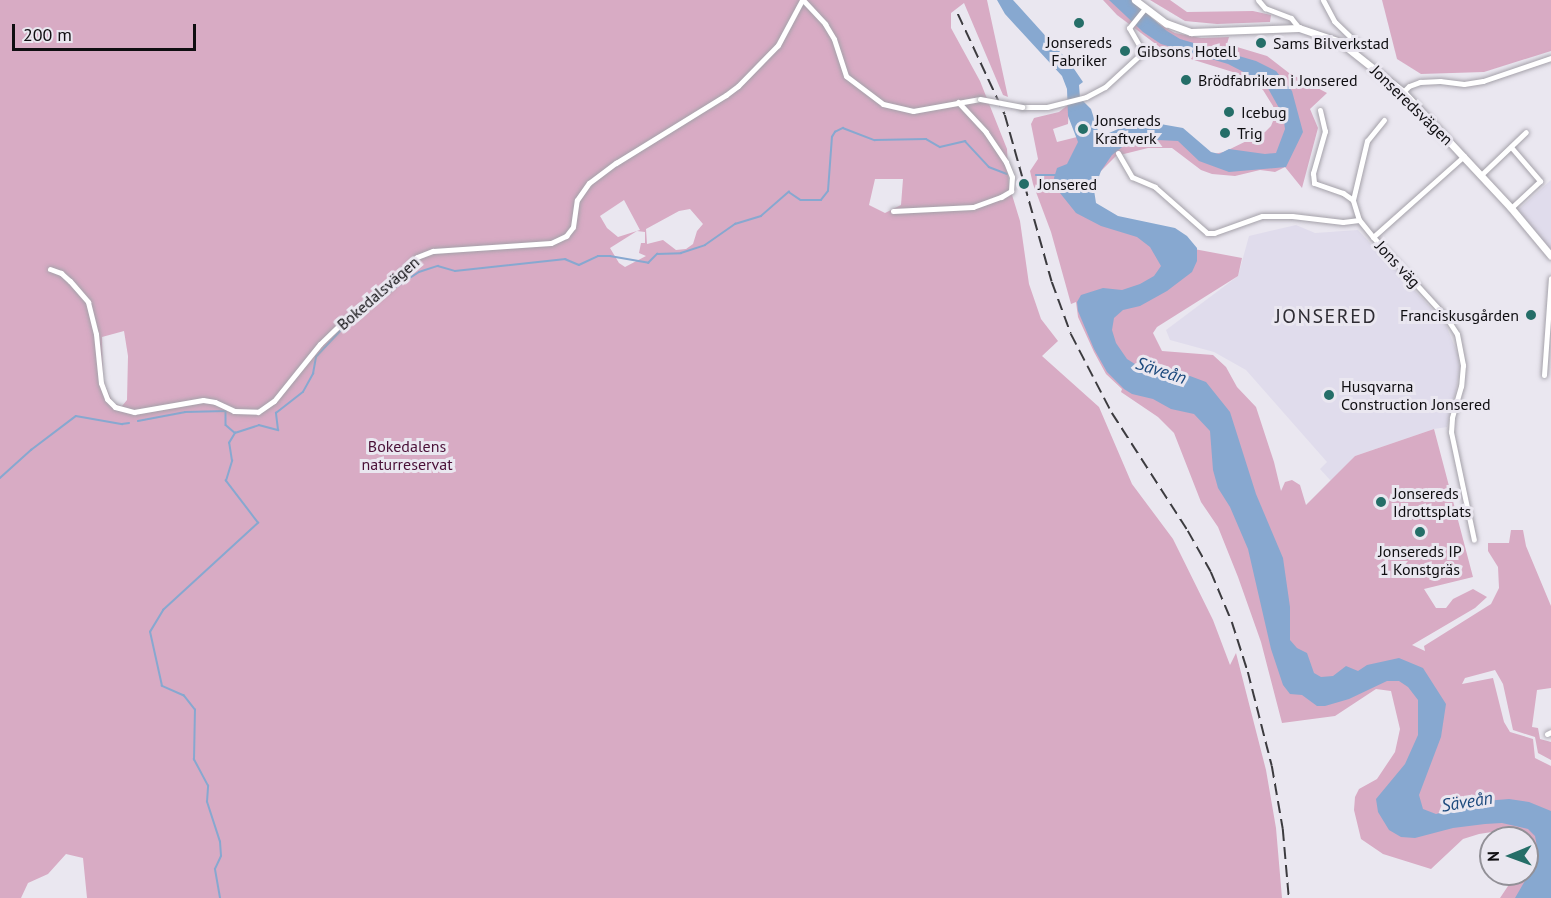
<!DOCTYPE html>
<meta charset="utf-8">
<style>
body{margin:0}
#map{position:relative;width:1551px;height:898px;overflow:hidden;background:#eae7f0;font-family:"PT Sans",sans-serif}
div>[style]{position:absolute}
.built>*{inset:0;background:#e0dcec}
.green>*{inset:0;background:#d8abc4}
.water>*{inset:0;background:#87a8d0}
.stream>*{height:1.5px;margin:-0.75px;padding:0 0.75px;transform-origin:0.75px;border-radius:0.75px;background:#87a8d0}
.roads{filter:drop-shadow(0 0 2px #a4a1a9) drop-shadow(0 0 2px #a4a1a9)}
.minor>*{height:5px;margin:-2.5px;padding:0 2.5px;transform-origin:2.5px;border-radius:2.5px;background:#fff}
.tertiary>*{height:7px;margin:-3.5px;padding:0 3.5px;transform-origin:3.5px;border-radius:3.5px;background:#fff}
.rail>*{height:1.5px;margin-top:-0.75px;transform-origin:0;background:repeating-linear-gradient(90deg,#3c3b3f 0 12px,transparent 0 18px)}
.bridges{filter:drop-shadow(0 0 2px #a4a1a9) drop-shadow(0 0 2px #a4a1a9)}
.minor-bridge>*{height:5px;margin:-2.5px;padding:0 2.5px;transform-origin:2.5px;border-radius:2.5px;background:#fff}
.dots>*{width:16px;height:16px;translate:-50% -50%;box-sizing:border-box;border:3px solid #eae7f0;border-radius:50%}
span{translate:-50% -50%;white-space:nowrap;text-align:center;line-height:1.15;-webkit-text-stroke:6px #eae7f0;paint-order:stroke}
.poi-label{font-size:16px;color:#0f0e11}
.left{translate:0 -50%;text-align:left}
.right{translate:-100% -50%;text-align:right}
.street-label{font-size:16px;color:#0f0e11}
.park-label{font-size:16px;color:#4a1037}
.water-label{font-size:18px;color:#1d4a7d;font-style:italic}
.quarter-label{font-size:20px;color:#2e2c33;letter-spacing:1.5px}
.north{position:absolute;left:1479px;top:826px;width:60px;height:60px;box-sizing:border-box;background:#eae7f0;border:2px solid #929097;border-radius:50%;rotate:269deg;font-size:16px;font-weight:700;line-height:24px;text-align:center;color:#0f0e11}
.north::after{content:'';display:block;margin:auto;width:21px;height:27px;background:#256e68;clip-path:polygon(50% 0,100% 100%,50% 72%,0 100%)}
.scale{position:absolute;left:12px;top:24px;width:184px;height:27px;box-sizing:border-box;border:3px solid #0f0e11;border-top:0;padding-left:8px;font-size:18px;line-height:21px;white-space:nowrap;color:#0f0e11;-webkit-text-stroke:4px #eae7f0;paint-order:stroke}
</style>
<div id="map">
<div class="built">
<div style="clip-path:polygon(1551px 180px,1551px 250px,1517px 211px)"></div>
<div style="clip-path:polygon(1296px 225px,1315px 233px,1358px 230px,1445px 323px,1458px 355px,1460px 369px,1456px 390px,1447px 427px,1434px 429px,1355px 456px,1331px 481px,1320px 469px,1327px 462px,1246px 370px,1214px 352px,1170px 340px,1166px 330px,1238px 276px,1249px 236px)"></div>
</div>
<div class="green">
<div style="clip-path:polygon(evenodd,0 0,987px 0,1008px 97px,1003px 95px,964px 3px,951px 13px,951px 28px,980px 81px,1007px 149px,1009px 185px,1020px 221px,1029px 284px,1041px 319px,1058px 341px,1042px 356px,1099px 407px,1132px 484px,1173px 539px,1213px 620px,1230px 665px,1236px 653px,1266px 770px,1276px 828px,1282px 898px,87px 898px,83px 858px,66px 854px,48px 874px,28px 883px,21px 898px,0 898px,0 0,875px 179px,903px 179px,901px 205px,885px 213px,869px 205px,875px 179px,0 0,624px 200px,640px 230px,618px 237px,607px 228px,600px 216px,624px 200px,0 0,690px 209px,703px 224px,697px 231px,693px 244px,686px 249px,676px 250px,663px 240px,647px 244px,646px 229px,679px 211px,690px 209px,0 0,637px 231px,645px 232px,645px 243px,641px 243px,639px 253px,646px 256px,625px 267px,619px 263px,610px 248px,637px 231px,0 0,124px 331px,128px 356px,127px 400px,122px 406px,113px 403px,103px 381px,102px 337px,124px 331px)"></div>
<div style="clip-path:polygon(1103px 0,1131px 0,1150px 19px,1175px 33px,1201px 38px,1229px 37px,1227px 44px,1267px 56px,1289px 73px,1327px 93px,1310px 109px,1318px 128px,1302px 188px,1285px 167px,1275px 172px,1260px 170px,1235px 176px,1212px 174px,1201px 170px,1172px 148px,1148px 148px,1116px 156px,1099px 173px,1090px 191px,1096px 212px,1194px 249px,1242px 258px,1238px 276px,1157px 327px,1153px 333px,1162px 351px,1213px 355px,1226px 367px,1237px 387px,1256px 407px,1274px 462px,1281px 491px,1285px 482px,1292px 480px,1300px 485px,1306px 505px,1355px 456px,1434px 429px,1473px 577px,1424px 589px,1436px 608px,1446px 608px,1453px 599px,1473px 589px,1487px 597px,1475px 608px,1412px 645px,1425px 651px,1424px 646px,1491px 604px,1499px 588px,1498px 567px,1488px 551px,1488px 543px,1509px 543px,1511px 530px,1523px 530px,1526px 546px,1551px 606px,1551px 688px,1537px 690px,1532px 727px,1538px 728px,1540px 739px,1551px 742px,1551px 760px,1538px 753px,1535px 737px,1513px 730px,1503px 684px,1495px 670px,1465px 678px,1462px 684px,1493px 678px,1504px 722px,1510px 732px,1533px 739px,1535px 758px,1551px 766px,1551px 898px,1500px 898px,1516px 874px,1527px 874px,1527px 838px,1512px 838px,1492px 832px,1479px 834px,1463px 839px,1431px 869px,1383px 854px,1361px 839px,1354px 810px,1355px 797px,1359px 789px,1377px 779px,1395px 752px,1400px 729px,1391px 691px,1376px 689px,1335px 716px,1282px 723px,1261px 642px,1238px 577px,1218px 527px,1201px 502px,1174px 433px,1158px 417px,1121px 392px,1122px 389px,1106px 374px,1094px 352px,1078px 317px,1076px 302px,1071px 304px,1051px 232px,1033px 184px,1030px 171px,1038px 159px,1031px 124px,1034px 118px,1059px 112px,1069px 104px,1068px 124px,1053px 129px,1057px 142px,1077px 137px,1080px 142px,1142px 124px,1213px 154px,1224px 152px,1265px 132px,1271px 126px,1275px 116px,1273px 106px,1263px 90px,1251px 80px,1236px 73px,1165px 51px,1117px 15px)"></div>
<div style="clip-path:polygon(1150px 0,1170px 0,1187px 12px,1253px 11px,1271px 15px,1270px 22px,1217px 24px,1185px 21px)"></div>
<div style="clip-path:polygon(1382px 0,1551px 0,1551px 51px,1484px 72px,1421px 74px,1397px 59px)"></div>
</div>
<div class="water">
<div style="clip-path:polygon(997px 0,1013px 0,1070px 63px,1083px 82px,1079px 85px,1080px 98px,1091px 109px,1100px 137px,1134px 122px,1149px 122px,1183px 128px,1211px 152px,1219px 154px,1229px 149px,1265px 154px,1276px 153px,1285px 129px,1283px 115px,1265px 83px,1228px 64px,1161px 44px,1143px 32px,1109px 0,1131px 0,1167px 31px,1180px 39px,1256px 61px,1276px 71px,1292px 91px,1303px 132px,1286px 167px,1229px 172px,1199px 161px,1178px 141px,1157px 140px,1139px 140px,1126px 144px,1112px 155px,1101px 171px,1094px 190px,1096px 203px,1118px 216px,1175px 228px,1187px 236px,1197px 248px,1197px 261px,1192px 272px,1167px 291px,1140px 306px,1123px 310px,1114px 318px,1112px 330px,1116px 343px,1127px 359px,1146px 371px,1175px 378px,1190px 376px,1206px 382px,1230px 412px,1256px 494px,1283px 558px,1290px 607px,1290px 640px,1297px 648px,1307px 653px,1314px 673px,1321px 677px,1333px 676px,1346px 666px,1358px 671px,1367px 665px,1399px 658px,1423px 668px,1446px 704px,1441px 737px,1419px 795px,1423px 809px,1436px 814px,1485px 801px,1509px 799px,1529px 802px,1551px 811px,1551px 898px,1515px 898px,1526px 879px,1537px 847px,1535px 836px,1528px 829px,1502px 823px,1485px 824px,1453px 828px,1415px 838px,1401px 837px,1389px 830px,1378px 812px,1376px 799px,1405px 764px,1418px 735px,1418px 700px,1408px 687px,1399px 681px,1387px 681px,1349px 699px,1325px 706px,1317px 706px,1302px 695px,1290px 694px,1283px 685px,1271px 649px,1248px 549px,1230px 507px,1218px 488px,1213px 470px,1210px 431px,1194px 414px,1171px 409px,1153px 399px,1132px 394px,1124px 389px,1107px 372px,1094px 349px,1078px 311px,1077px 302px,1081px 295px,1103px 288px,1122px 290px,1140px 284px,1154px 276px,1161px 266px,1150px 247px,1137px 237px,1101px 226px,1076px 213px,1056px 188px,1054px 178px,1057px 168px,1067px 164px,1078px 142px,1068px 116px,1067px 89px,1062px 76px,1005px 14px)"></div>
</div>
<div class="stream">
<div style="left:1036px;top:175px;width:20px"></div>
<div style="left:138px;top:421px;width:48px;rotate:-10.8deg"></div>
<div style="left:185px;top:412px;width:41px;rotate:-1.4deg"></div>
<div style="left:226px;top:411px;width:14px;rotate:90deg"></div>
<div style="left:226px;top:425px;width:11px;rotate:41deg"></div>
<div style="left:0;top:478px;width:42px;rotate:-42.1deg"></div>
<div style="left:31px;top:450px;width:56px;rotate:-37.1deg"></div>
<div style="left:76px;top:416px;width:47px;rotate:9.9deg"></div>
<div style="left:122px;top:424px;width:7px;rotate:-8deg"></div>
<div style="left:220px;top:898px;width:29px;rotate:-100deg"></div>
<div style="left:215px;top:869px;width:14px;rotate:-65deg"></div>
<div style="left:221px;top:856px;width:14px;rotate:-94deg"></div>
<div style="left:220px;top:842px;width:42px;rotate:-108deg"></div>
<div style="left:207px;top:802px;width:16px;rotate:-86deg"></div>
<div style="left:208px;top:786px;width:30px;rotate:-118deg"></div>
<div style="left:194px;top:760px;width:50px;rotate:-88.9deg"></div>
<div style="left:195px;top:710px;width:18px;rotate:-128deg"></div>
<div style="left:184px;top:696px;width:24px;rotate:-156deg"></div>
<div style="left:162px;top:686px;width:55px;rotate:-102.5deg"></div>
<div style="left:150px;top:632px;width:26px;rotate:-59deg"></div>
<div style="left:163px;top:610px;width:129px;rotate:-42.5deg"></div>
<div style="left:258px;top:523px;width:53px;rotate:-127.3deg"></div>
<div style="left:226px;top:481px;width:21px;rotate:-73deg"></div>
<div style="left:232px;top:461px;width:18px;rotate:-99deg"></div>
<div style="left:229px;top:443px;width:12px;rotate:-59deg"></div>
<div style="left:235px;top:433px;width:25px;rotate:-18deg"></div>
<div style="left:259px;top:425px;width:20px;rotate:15deg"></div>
<div style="left:278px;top:430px;width:17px;rotate:-97deg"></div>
<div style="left:276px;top:413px;width:34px;rotate:-38deg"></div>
<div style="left:303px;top:392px;width:21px;rotate:-61deg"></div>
<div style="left:313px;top:374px;width:17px;rotate:-80deg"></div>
<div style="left:316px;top:357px;width:37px;rotate:-47deg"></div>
<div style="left:341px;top:330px;width:70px;rotate:-38deg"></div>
<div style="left:396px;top:287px;width:27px;rotate:-33deg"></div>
<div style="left:419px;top:272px;width:20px;rotate:-18deg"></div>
<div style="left:438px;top:266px;width:18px;rotate:16deg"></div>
<div style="left:455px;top:271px;width:111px;rotate:-6.2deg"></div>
<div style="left:565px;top:259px;width:15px;rotate:23deg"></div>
<div style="left:579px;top:265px;width:21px;rotate:-25deg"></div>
<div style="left:598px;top:256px;width:12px"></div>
<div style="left:610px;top:256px;width:39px;rotate:10deg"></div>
<div style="left:648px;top:263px;width:13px;rotate:-45deg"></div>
<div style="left:657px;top:254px;width:24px;rotate:-2deg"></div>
<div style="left:681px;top:253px;width:25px;rotate:-18deg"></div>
<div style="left:705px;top:245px;width:37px;rotate:-35deg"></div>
<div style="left:735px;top:224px;width:27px;rotate:-17deg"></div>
<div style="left:761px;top:216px;width:37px;rotate:-41deg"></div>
<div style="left:789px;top:192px;width:14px;rotate:34deg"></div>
<div style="left:801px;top:200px;width:20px"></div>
<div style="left:821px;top:200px;width:11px;rotate:-52deg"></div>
<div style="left:828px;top:191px;width:54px;rotate:-85.8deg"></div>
<div style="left:832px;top:137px;width:6px;rotate:-59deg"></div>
<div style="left:835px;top:132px;width:9px;rotate:-27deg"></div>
<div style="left:843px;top:128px;width:34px;rotate:21deg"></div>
<div style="left:875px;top:140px;width:51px;rotate:-1.1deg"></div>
<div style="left:926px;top:139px;width:16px;rotate:30deg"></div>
<div style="left:940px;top:147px;width:26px;rotate:-13deg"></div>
<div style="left:965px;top:141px;width:35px;rotate:47deg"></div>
<div style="left:989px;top:167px;width:19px;rotate:21deg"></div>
</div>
<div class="roads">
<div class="minor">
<div style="left:803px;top:0;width:33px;rotate:47deg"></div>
<div style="left:825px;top:24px;width:17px;rotate:59deg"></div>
<div style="left:834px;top:39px;width:39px;rotate:72deg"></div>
<div style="left:846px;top:76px;width:46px;rotate:37.1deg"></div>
<div style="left:883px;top:104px;width:31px;rotate:13deg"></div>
<div style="left:913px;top:111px;width:68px;rotate:-10.2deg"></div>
<div style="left:1258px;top:0;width:11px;rotate:49deg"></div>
<div style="left:1265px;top:8px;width:28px;rotate:21deg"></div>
<div style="left:1291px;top:18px;width:13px;rotate:51deg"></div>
<div style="left:1323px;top:0;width:24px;rotate:62deg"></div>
<div style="left:1334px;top:21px;width:30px;rotate:44deg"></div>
<div style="left:1356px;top:42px;width:11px;rotate:95deg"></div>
<div style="left:1403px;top:92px;width:8px;rotate:-45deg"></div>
<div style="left:1409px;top:86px;width:12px;rotate:-20deg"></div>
<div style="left:1420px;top:82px;width:20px;rotate:-3deg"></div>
<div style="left:1440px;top:81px;width:24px;rotate:7deg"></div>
<div style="left:1464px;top:84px;width:19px;rotate:-9deg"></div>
<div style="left:1483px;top:81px;width:72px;rotate:-18.7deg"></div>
<div style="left:1022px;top:107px;width:25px"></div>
<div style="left:1047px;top:107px;width:40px;rotate:-14.4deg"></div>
<div style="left:1086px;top:97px;width:21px;rotate:-28deg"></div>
<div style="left:1105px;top:87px;width:52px;rotate:-42.6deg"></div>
<div style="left:1143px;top:52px;width:28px;rotate:-120deg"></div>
<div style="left:1129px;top:28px;width:26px;rotate:-51deg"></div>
<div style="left:1320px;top:110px;width:22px;rotate:77deg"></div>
<div style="left:1325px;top:131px;width:44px;rotate:105.9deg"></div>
<div style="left:1313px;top:173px;width:10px;rotate:84deg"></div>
<div style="left:1314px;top:183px;width:31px;rotate:19deg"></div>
<div style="left:1343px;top:193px;width:12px;rotate:35deg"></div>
<div style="left:1511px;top:147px;width:45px;rotate:49.5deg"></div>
<div style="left:1540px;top:181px;width:40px;rotate:137deg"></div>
<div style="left:1118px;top:153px;width:28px;rotate:60deg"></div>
<div style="left:1132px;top:177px;width:25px;rotate:23deg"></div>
<div style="left:1155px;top:187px;width:69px;rotate:41.5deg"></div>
<div style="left:1207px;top:233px;width:7px"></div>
<div style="left:1214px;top:233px;width:51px;rotate:-19.5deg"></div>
<div style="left:1262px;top:216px;width:30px"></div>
<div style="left:1292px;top:216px;width:51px;rotate:6.7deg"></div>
<div style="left:1343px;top:222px;width:16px;rotate:-7deg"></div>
<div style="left:1464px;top:156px;width:122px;rotate:138.3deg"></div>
<div style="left:1373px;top:237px;width:108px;rotate:47.6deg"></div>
<div style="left:1446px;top:317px;width:20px;rotate:57deg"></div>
<div style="left:1457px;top:334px;width:32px;rotate:79deg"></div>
<div style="left:1463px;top:365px;width:21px;rotate:95deg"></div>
<div style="left:1461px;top:386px;width:33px;rotate:106deg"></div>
<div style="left:1452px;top:418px;width:14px;rotate:94deg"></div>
<div style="left:1451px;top:432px;width:110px;rotate:78deg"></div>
<div style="left:1481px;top:175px;width:62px;rotate:-43.7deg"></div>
<div style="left:893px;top:211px;width:80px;rotate:-2.9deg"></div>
<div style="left:973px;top:207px;width:30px;rotate:-20deg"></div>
<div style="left:1001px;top:197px;width:12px;rotate:-31deg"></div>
<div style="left:1011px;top:191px;width:14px;rotate:-86deg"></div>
<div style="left:1012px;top:177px;width:16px;rotate:-112deg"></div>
<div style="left:1006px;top:162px;width:36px;rotate:-124deg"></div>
<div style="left:986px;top:132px;width:41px;rotate:-133deg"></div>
<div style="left:1373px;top:237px;width:22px;rotate:-129deg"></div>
<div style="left:1359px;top:220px;width:21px;rotate:-107deg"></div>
<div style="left:1353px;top:200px;width:61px;rotate:-76.7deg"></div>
<div style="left:1367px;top:141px;width:27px;rotate:-51deg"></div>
<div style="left:50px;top:269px;width:12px;rotate:20deg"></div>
<div style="left:61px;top:273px;width:12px;rotate:42deg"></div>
<div style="left:70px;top:281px;width:28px;rotate:49deg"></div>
<div style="left:88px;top:302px;width:33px;rotate:76deg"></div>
<div style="left:96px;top:334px;width:49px;rotate:84.2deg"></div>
<div style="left:101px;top:383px;width:17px;rotate:69deg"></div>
<div style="left:107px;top:399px;width:11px;rotate:45deg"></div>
<div style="left:115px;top:407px;width:20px;rotate:15deg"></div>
<div style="left:134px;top:412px;width:70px;rotate:-9.9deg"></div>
<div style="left:203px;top:400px;width:12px;rotate:9deg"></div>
<div style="left:215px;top:402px;width:21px;rotate:25deg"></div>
<div style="left:234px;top:411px;width:24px;rotate:2deg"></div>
<div style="left:258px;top:412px;width:19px;rotate:-35deg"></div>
<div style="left:274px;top:401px;width:73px;rotate:-51.1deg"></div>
<div style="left:320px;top:344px;width:29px;rotate:-44deg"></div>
<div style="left:341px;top:324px;width:59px;rotate:-37.5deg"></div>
<div style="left:388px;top:288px;width:42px;rotate:-46.9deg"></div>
<div style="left:417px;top:257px;width:17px;rotate:-21deg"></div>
<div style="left:433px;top:251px;width:118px;rotate:-3.9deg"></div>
<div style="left:551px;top:243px;width:17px;rotate:-25deg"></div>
<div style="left:566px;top:236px;width:11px;rotate:-52deg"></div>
<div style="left:573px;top:227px;width:27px;rotate:-82deg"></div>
<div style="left:577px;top:200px;width:21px;rotate:-55deg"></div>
<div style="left:589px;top:183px;width:34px;rotate:-37deg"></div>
<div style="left:616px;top:163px;width:129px;rotate:-31.7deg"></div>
<div style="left:726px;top:95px;width:15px;rotate:-37deg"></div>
<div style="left:738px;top:86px;width:57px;rotate:-45.7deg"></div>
<div style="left:778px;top:45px;width:51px;rotate:-61.9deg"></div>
<div style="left:1544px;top:375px;width:97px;rotate:-85.9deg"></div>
<div style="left:1547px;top:734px;width:4px;rotate:-27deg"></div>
</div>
<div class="tertiary">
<div style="left:1135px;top:0;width:39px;rotate:37deg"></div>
<div style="left:1166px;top:23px;width:27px;rotate:20deg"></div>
<div style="left:1191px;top:32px;width:108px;rotate:-2.1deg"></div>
<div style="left:1299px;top:28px;width:43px;rotate:18.9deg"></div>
<div style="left:1340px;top:42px;width:80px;rotate:38.4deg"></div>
<div style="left:1403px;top:92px;width:158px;rotate:47deg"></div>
<div style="left:1511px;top:208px;width:62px;rotate:50.2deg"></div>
</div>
</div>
<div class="rail">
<div style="left:958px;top:14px;width:111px;rotate:65deg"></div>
<div style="left:1005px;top:115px;width:173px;rotate:74.3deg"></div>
<div style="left:1052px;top:282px;width:55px;rotate:69.9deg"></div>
<div style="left:1071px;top:334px;width:89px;rotate:62.6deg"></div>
<div style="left:1112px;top:413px;width:140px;rotate:57.2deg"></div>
<div style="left:1188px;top:531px;width:47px;rotate:60.7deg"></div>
<div style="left:1211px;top:572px;width:54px;rotate:67.2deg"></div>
<div style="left:1232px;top:622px;width:52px;rotate:72.3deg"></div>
<div style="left:1248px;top:672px;width:97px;rotate:75.7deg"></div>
<div style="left:1272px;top:766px;width:64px;rotate:80.1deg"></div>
<div style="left:1283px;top:829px;width:69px;rotate:85deg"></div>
</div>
<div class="bridges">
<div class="minor-bridge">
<div style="left:980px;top:99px;width:43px;rotate:10.8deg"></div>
</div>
</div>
<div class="dots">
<div style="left:1079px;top:23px;background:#256e68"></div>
<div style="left:1261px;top:43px;background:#256e68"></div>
<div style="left:1125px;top:51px;background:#256e68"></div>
<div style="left:1186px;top:80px;background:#256e68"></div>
<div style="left:1229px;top:112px;background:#256e68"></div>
<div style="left:1083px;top:129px;background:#256e68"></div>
<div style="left:1225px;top:133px;background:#256e68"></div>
<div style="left:1024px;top:184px;background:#256e68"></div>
<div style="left:1531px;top:315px;background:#256e68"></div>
<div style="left:1329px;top:395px;background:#256e68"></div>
<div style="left:1381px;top:502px;background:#256e68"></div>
<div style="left:1420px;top:532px;background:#256e68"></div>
</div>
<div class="poi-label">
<span style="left:1079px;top:51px">Jonsereds<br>Fabriker</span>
<span class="left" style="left:1273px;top:43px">Sams Bilverkstad</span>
<span class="left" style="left:1137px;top:51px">Gibsons Hotell</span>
<span class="left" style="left:1198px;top:80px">Brödfabriken i Jonsered</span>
<span class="left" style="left:1241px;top:112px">Icebug</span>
<span class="left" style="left:1095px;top:129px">Jonsereds<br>Kraftverk</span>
<span class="left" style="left:1237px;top:133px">Trig</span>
<span class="left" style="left:1038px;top:184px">Jonsered</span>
<span class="right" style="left:1519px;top:315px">Franciskusgården</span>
<span class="left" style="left:1341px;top:395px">Husqvarna<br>Construction Jonsered</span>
<span class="left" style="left:1393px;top:502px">Jonsereds<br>Idrottsplats</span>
<span style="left:1420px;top:560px">Jonsereds IP<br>1 Konstgräs</span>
</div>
<div class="street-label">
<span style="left:1412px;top:105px;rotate:44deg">Jonseredsvägen</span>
<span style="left:1398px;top:264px;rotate:47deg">Jons väg</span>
<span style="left:378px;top:293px;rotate:-41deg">Bokedalsvägen</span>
</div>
<div class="park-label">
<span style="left:407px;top:455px">Bokedalens<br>naturreservat</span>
</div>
<div class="water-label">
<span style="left:1161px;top:371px;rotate:18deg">Säveån</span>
<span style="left:1467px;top:802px;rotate:-9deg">Säveån</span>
</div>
<div class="quarter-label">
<span style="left:1326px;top:316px">JONSERED</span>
</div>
<div class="north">N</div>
<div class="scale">200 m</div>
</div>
